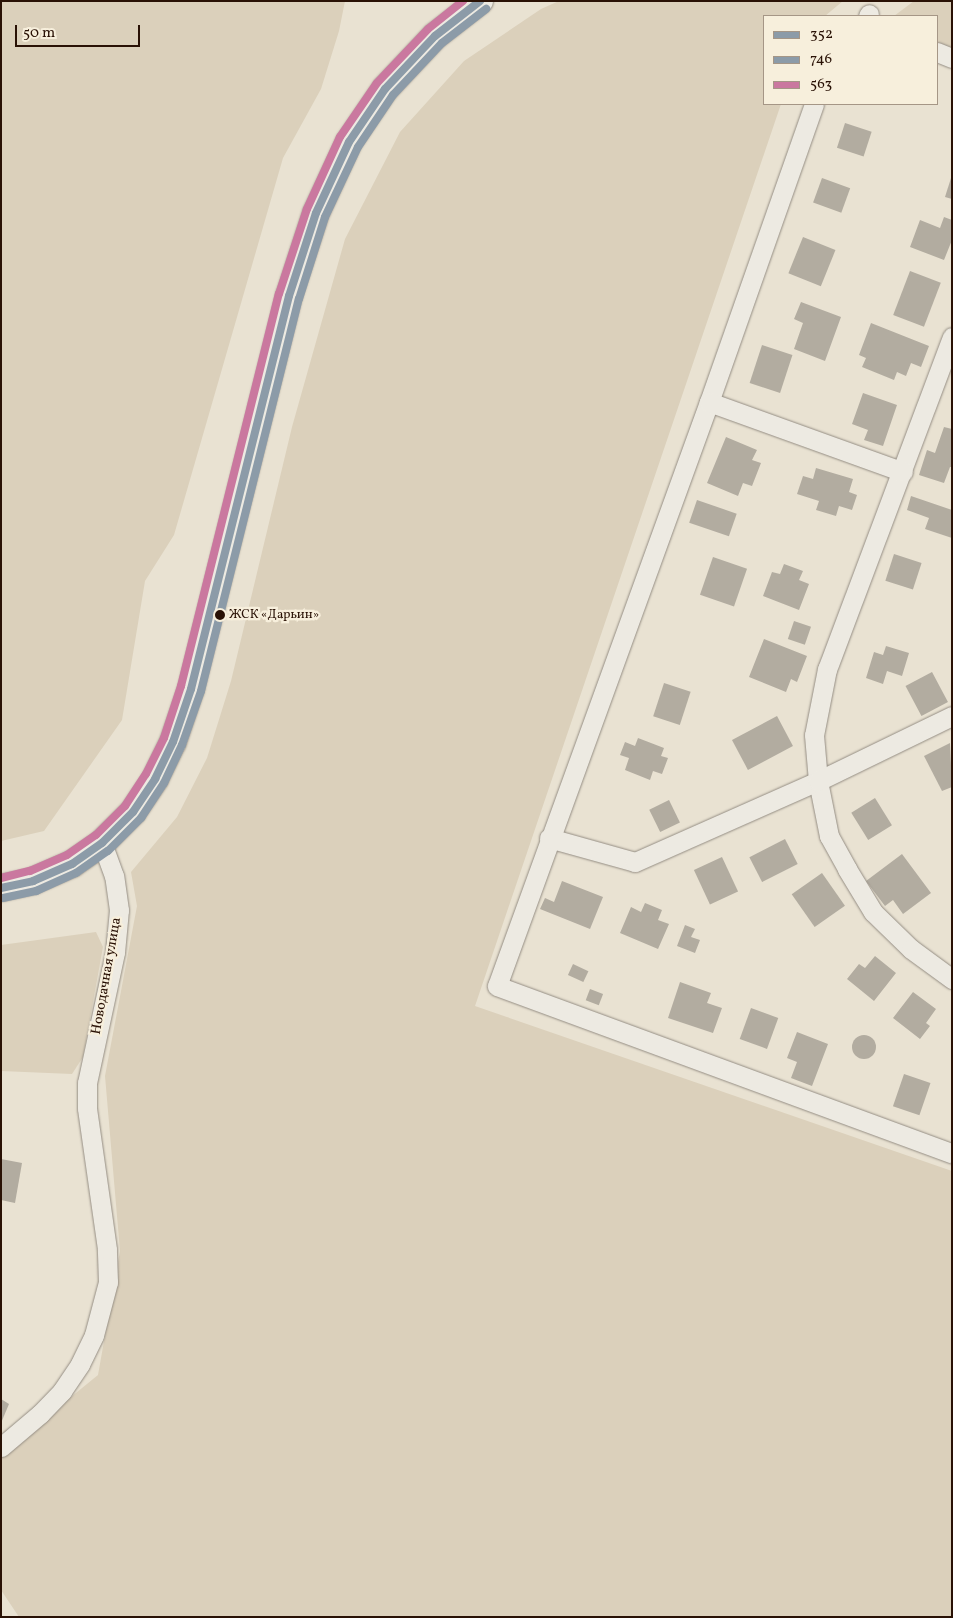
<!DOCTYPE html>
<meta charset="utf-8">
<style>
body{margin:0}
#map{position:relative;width:953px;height:1618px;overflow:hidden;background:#e9e2d2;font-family:Vollkorn,serif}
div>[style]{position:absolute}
.green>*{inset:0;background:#dbd0bb}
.building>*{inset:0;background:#b2aca0;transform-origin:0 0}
.round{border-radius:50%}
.roads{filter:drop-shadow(0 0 1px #948d83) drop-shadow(0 0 1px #948d83)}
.street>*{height:19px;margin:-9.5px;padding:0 9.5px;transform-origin:9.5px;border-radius:9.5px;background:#edeae2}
.secondary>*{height:26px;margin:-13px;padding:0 13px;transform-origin:13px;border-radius:13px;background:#edeae2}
.bus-1>*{height:8px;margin:-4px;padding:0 4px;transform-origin:4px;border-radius:4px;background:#8c9ba8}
.bus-2>*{height:8px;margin:-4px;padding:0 4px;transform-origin:4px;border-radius:4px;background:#8c9ba8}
.bus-3>*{height:8px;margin:-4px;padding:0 4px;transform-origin:4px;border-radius:4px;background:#ca789f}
.dots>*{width:14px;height:14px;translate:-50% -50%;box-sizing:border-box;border:2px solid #f7efdc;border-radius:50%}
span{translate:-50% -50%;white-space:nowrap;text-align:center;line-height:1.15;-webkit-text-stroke:4.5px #f7efdc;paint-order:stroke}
.bus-label{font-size:13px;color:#291105}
.left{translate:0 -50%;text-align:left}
.street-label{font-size:14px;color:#291105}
.frame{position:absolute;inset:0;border:2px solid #291105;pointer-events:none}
.legend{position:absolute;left:763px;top:15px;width:175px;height:90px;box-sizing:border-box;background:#f7efdc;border:1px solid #a59686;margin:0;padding:6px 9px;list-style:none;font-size:15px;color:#291105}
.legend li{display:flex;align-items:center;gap:10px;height:25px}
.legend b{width:25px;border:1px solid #a59686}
.scale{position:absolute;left:15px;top:25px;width:125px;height:22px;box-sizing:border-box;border:2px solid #291105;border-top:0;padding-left:6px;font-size:15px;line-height:18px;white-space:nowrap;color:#291105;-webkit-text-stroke:4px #f7efdc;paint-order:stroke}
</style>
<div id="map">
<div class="green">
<div style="clip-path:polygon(1px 1px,345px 1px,339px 31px,321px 89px,283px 158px,174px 535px,145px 581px,122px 720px,44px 831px,1px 841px)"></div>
<div style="clip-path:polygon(559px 1px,843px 1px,825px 16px,764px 16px,764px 104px,781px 104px,475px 1006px,952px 1171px,952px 1617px,19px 1617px,1px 1590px,1px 1454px,98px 1375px,120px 1251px,105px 1076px,137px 906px,131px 872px,177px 817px,207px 758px,231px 681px,292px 427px,345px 239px,400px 132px,464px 61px,541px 9px)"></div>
<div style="clip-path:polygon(914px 1px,952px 1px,952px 56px,937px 50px,937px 16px,894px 16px)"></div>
<div style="clip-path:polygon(96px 932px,103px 947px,83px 1057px,72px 1074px,1px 1071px,1px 945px)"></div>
</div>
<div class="building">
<div style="left:845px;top:123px;width:28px;height:26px;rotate:18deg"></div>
<div style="left:822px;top:178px;width:30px;height:26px;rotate:20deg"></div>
<div style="clip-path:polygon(951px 178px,952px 179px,952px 199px,945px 197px)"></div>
<div style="clip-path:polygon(944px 217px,952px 220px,952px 240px,944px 260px,910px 247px,920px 220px,940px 228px)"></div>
<div style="left:803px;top:237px;width:35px;height:39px;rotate:22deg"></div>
<div style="left:910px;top:271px;width:33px;height:47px;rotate:21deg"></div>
<div style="clip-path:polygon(801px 302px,841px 317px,825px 361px,794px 349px,803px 323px,794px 319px)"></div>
<div style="clip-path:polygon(871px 323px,929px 346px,921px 367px,911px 363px,906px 376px,897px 372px,894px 380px,862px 367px,866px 358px,859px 355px)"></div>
<div style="left:762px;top:345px;width:32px;height:40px;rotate:18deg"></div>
<div style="clip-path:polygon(863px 393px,897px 405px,883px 446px,864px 440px,868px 430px,852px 424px)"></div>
<div style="clip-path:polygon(944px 427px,952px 429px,952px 467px,950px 467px,944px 483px,919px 475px,927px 450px,935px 453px)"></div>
<div style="clip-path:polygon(726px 437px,757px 450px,752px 460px,761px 463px,752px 486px,743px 483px,738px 496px,707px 483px)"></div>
<div style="clip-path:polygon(816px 468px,853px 479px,849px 492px,857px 495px,852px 510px,839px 506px,836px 516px,816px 510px,819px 501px,797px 494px,803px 476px,813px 479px)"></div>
<div style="clip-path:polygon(911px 496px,952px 510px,952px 538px,925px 529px,929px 518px,907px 510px)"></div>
<div style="left:697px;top:500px;width:42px;height:24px;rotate:19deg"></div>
<div style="left:894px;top:554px;width:29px;height:28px;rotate:18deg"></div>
<div style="left:713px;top:557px;width:36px;height:40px;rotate:19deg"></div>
<div style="clip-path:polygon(784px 564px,803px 571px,799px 580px,809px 584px,799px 610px,763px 596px,772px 572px,780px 574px)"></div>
<div style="left:794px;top:621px;width:18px;height:19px;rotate:19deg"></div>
<div style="clip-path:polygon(764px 639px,807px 656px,797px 682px,791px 679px,786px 692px,749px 677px)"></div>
<div style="clip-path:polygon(886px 646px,909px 653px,902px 676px,887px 671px,883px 684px,866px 678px,874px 652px,883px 655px)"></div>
<div style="left:932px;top:672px;width:34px;height:30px;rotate:62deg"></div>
<div style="left:664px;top:683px;width:28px;height:35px;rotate:18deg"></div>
<div style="left:777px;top:716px;width:34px;height:51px;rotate:62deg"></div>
<div style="clip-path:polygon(638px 738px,664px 748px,661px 756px,668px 758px,662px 774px,653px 771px,650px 780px,625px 770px,629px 758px,620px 755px,625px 742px,635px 746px)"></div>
<div style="clip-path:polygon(950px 743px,952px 787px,942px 791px,924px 756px)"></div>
<div style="left:875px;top:798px;width:32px;height:28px;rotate:58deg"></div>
<div style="left:669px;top:800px;width:25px;height:22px;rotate:64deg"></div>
<div style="left:785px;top:839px;width:28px;height:40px;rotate:63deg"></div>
<div style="clip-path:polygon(902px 854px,931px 893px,903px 914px,893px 900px,885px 906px,866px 881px)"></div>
<div style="left:722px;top:857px;width:38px;height:31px;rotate:65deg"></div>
<div style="left:822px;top:873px;width:40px;height:37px;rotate:55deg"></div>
<div style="clip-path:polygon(562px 881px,603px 897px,590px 929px,540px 909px,545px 898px,554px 902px)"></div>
<div style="clip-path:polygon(645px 903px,662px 910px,658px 920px,669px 924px,658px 949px,620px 933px,631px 907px,641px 912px)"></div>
<div style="clip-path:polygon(685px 925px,695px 929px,691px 937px,700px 940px,695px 953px,677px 946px)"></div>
<div style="clip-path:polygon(875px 956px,896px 973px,874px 1001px,847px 979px,859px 964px,865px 968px)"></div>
<div style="left:573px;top:964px;width:17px;height:12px;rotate:25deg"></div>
<div style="clip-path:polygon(680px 982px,711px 993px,707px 1003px,722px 1008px,713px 1033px,668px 1018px)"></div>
<div style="left:590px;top:989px;width:14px;height:12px;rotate:21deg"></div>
<div style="clip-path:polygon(913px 992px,936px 1009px,926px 1023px,930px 1026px,920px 1039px,893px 1018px)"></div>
<div style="left:751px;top:1008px;width:29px;height:33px;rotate:20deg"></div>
<div style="clip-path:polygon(797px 1032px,828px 1044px,812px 1086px,791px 1078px,797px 1062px,787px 1058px)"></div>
<div class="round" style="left:852px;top:1035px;width:24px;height:24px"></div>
<div style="left:904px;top:1074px;width:28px;height:34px;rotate:19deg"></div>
<div style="clip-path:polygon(1px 1159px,22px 1163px,15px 1203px,1px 1200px)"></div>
<div style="clip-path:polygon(1px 1399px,9px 1404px,1px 1423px)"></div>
</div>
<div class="roads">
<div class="street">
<div style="left:868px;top:16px;width:2px;rotate:-63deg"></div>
<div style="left:937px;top:52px;width:16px;rotate:22deg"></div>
<div style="left:814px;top:104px;width:316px;rotate:109.4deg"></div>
<div style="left:709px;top:402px;width:621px;rotate:109.95deg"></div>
<div style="left:497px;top:986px;width:485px;rotate:20.2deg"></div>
<div style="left:952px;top:337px;width:355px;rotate:110.6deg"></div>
<div style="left:827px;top:669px;width:67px;rotate:101.1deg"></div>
<div style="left:814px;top:735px;width:46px;rotate:85deg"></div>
<div style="left:818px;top:781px;width:56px;rotate:78.7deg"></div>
<div style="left:829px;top:836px;width:38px;rotate:61deg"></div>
<div style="left:847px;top:869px;width:50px;rotate:58.8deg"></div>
<div style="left:873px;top:912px;width:53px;rotate:44.2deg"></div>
<div style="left:911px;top:949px;width:51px;rotate:36.2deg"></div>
<div style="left:709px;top:402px;width:206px;rotate:19.8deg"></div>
<div style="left:549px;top:838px;width:89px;rotate:15.6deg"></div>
<div style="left:635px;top:862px;width:200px;rotate:-23.9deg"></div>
<div style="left:818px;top:781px;width:149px;rotate:-25.9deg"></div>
<div style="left:1px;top:1447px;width:51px;rotate:-40.2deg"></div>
<div style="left:40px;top:1414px;width:32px;rotate:-46deg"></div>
<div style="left:62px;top:1391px;width:32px;rotate:-56deg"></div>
<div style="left:80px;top:1364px;width:32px;rotate:-64deg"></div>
<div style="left:94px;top:1335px;width:55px;rotate:-75.2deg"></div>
<div style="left:108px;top:1282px;width:33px;rotate:-92deg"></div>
<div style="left:107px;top:1249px;width:142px;rotate:-98.1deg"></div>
<div style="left:87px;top:1108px;width:25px;rotate:-90deg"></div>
<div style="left:87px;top:1083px;width:134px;rotate:-77.9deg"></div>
<div style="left:115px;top:952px;width:42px;rotate:-84.6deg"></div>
<div style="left:119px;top:910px;width:34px;rotate:-98deg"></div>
<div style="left:114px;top:876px;width:35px;rotate:-110deg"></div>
</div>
<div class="secondary">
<div style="left:1px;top:888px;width:33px;rotate:-12deg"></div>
<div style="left:33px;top:881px;width:43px;rotate:-23.6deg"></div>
<div style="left:72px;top:864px;width:37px;rotate:-35deg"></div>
<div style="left:102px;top:843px;width:44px;rotate:-45deg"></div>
<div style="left:133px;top:812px;width:40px;rotate:-56deg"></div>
<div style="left:155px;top:779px;width:41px;rotate:-64.1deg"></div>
<div style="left:173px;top:742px;width:56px;rotate:-71.2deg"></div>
<div style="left:191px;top:689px;width:405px;rotate:-76deg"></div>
<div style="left:289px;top:296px;width:87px;rotate:-72deg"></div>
<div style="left:316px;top:213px;width:78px;rotate:-65.1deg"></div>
<div style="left:349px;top:142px;width:64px;rotate:-55.8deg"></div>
<div style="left:385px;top:89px;width:73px;rotate:-46.7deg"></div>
<div style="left:435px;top:36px;width:57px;rotate:-37.9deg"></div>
</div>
</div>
<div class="bus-1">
<div style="left:1px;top:888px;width:33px;rotate:-12deg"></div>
<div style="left:33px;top:881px;width:43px;rotate:-23.6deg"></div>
<div style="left:72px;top:864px;width:37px;rotate:-35deg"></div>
<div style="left:102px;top:843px;width:44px;rotate:-45deg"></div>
<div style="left:133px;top:812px;width:40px;rotate:-56deg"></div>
<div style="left:155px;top:779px;width:41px;rotate:-64.1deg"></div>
<div style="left:173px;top:742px;width:56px;rotate:-71.2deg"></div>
<div style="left:191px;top:689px;width:405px;rotate:-76deg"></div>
<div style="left:289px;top:296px;width:87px;rotate:-72deg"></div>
<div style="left:316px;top:213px;width:78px;rotate:-65.1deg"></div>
<div style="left:349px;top:142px;width:64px;rotate:-55.8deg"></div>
<div style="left:385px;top:89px;width:73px;rotate:-46.7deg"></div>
<div style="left:435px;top:36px;width:57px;rotate:-37.9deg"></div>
</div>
<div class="bus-2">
<div style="left:3px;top:898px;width:34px;rotate:-12deg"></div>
<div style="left:36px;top:891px;width:44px;rotate:-24.2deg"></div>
<div style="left:76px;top:873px;width:39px;rotate:-35deg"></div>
<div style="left:108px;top:851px;width:47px;rotate:-45deg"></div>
<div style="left:141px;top:818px;width:42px;rotate:-56.7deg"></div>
<div style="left:164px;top:783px;width:42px;rotate:-64.7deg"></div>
<div style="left:182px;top:745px;width:57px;rotate:-70.6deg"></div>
<div style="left:201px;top:691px;width:404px;rotate:-76deg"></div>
<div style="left:299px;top:299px;width:86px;rotate:-72.4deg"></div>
<div style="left:325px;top:217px;width:77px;rotate:-64.8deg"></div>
<div style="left:358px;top:147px;width:63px;rotate:-56.1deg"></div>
<div style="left:393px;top:95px;width:71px;rotate:-46.7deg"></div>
<div style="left:442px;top:43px;width:56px;rotate:-37.7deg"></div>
</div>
<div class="bus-3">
<div style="left:1px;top:878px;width:30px;rotate:-14deg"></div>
<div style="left:30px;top:871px;width:40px;rotate:-23.4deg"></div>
<div style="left:67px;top:855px;width:35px;rotate:-35deg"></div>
<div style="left:96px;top:835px;width:41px;rotate:-45deg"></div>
<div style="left:125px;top:806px;width:38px;rotate:-57deg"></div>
<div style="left:146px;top:774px;width:40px;rotate:-63.4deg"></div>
<div style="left:164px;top:738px;width:55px;rotate:-71.9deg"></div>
<div style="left:181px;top:686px;width:404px;rotate:-76deg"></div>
<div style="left:279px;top:294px;width:89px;rotate:-71.8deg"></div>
<div style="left:307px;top:209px;width:79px;rotate:-65.4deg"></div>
<div style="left:340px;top:137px;width:65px;rotate:-55.6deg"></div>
<div style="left:377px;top:83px;width:74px;rotate:-46.6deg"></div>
<div style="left:428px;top:29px;width:45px;rotate:-38.7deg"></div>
</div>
<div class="dots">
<div style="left:220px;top:615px;background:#291105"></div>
</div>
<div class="bus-label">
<span class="left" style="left:229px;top:615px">ЖСК «Дарьин»</span>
</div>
<div class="street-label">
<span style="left:107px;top:976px;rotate:-80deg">Новодачная улица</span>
</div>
<div class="frame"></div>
<ul class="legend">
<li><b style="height:6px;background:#8c9ba8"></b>352</li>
<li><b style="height:6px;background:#8c9ba8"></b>746</li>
<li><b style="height:6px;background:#ca789f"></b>563</li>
</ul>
<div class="scale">50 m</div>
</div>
